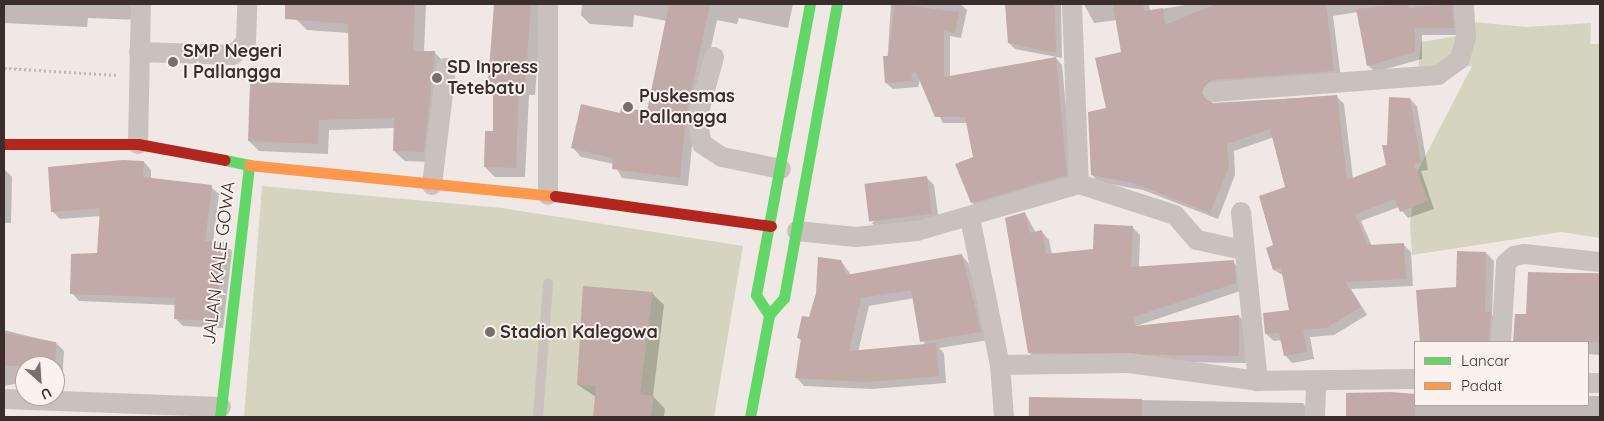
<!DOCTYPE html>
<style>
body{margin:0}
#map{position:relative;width:1604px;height:421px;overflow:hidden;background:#efe8e5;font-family:Quicksand,sans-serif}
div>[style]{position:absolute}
.green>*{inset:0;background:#d4d4bf}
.shadow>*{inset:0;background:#0003}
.building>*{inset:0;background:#c2aaa7;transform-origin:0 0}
.path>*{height:3px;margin-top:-1.5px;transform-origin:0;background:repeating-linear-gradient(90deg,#c1b9b6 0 2.5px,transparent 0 5px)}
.lane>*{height:10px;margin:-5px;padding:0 5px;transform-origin:5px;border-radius:5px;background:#c9c1bd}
.street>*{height:20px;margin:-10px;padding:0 10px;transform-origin:10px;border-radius:10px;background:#c9c1bd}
.fast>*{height:11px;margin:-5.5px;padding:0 5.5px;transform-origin:5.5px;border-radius:5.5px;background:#63d668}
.slow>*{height:11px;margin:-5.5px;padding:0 5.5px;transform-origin:5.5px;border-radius:5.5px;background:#ff974d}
.jam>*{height:11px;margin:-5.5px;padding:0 5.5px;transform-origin:5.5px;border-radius:5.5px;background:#b3261e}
.dots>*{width:14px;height:14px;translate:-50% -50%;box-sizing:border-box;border:2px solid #fbf2ed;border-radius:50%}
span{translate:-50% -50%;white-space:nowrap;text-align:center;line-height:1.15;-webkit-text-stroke:4px #fbf2ed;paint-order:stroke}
.poi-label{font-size:18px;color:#3a2d2b;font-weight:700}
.left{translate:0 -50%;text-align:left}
.street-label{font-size:18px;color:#3a2d2b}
.frame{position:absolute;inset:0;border:5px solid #3a2d2b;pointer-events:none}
.legend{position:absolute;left:1414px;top:341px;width:175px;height:65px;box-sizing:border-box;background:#fbf2ed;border:1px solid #aea39f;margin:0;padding:6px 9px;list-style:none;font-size:15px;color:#3a2d2b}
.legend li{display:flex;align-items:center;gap:10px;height:25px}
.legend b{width:25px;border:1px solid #aea39f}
.north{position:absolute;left:15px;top:356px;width:50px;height:50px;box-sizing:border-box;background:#fbf2ed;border:1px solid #aea39f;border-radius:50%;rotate:154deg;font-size:14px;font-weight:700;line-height:20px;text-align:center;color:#3a2d2b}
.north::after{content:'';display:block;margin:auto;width:18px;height:22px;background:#796e6c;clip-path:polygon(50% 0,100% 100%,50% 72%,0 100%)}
</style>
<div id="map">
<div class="green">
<div style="clip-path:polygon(1473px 22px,1526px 27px,1591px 23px,1590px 44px,1600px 44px,1600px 238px,1561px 232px,1412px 255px,1410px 224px,1416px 174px,1472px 66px,1418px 69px,1421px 42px,1464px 35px)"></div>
<div style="clip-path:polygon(262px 186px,502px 208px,743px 246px,714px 417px,244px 417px)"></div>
</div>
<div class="shadow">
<div style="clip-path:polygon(4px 4px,148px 4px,140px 20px,88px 18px,87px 27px,4px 23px)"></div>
<div style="clip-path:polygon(298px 4px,426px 4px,424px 52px,434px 52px,445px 63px,434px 162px,405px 161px,394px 151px,395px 128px,329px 130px,328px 154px,259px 151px,249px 141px,350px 87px,349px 33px,307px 30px,297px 20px)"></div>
<div style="clip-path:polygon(495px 4px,542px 4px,535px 95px,529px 95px,525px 177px,495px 177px,485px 167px,494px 132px,494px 87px,490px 82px)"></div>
<div style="clip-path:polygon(582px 4px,793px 4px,788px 28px,739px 18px,737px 24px,717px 20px,694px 125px,688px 186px,622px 178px,614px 164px,581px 157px,573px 148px,648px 113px,667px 21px,634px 15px,633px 27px,590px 24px,581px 15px)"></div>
<div style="clip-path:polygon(891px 4px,960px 4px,967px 10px,961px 38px,950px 36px,950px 77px,1056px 58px,1062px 65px,1073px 181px,978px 209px,972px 202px,974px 157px,967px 123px,943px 123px,920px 79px,918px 87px,893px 89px,886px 83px)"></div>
<div style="clip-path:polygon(1007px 4px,1061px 4px,1062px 58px,1015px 49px,1009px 43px)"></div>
<div style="clip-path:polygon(1084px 4px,1149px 4px,1150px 11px,1191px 4px,1458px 4px,1460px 35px,1422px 35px,1422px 59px,1375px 72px,1368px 65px,1358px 12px,1333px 16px,1341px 78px,1220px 87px,1210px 103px,1336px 96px,1344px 104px,1353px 179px,1387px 166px,1388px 146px,1410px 99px,1417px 106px,1428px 170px,1421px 171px,1434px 209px,1408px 218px,1399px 207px,1361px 221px,1372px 246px,1404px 245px,1411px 252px,1413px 286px,1351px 289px,1367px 315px,1334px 335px,1310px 337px,1314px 359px,1292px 363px,1285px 355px,1282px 340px,1274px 341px,1266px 334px,1290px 311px,1284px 276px,1274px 270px,1287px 188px,1274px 137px,1234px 151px,1235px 175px,1218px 219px,1143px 190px,1099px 182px,1092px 175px,1122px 53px,1117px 20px,1094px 23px)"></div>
<div style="clip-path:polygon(144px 162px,151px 170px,151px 179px,211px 187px,219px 194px,213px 243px,224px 243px,232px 251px,223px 328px,183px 326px,175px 318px,176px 305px,79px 301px,72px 293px,98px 255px,101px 216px,60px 219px,52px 211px)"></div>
<div style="clip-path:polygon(4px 169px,12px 177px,11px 223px,4px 223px)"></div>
<div style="clip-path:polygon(926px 177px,934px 185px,939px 222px,880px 231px,872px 223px)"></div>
<div style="clip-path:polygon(1025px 213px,1036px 233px,1042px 232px,1049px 240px,1052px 255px,1094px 250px,1132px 227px,1140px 235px,1139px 267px,1233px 262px,1241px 270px,1243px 290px,1136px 326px,1239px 316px,1247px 324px,1246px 363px,1037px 360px,1029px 352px)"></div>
<div style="clip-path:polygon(1486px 253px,1494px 261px,1492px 315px,1498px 322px,1497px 342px,1421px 342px,1418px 291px,1457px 288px)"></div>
<div style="clip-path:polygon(evenodd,962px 256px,969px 264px,988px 340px,939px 348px,944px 353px,946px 383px,872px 389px,804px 386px,797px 378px,802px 341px,798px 338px,841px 261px,851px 275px,962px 256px,914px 298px,925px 346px,858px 352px,869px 306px,914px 298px)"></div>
<div style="clip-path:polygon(1529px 273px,1600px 273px,1600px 355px,1588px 354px,1588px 342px,1514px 342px,1516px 315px,1527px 316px)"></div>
<div style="clip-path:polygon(652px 293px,664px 305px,653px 396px,665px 409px,664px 417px,594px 417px,596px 397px,578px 385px)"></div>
<div style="clip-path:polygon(4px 330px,56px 343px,64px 351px,62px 384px,55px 383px,55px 366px,25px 366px,25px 382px,4px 386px)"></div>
<div style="clip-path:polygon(1415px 394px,1415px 405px,1588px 405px,1588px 396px,1600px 396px,1600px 417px,1348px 417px,1347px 395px)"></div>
<div style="clip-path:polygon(1030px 398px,1303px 403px,1313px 417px,1032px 417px)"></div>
</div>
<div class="building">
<div style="clip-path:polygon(285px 4px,415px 4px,413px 51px,435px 51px,424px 152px,393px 151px,394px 118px,319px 120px,318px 144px,248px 141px,250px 82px,349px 85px,348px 24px,285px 19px)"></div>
<div style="clip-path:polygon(494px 4px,531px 4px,525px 85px,519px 85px,516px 168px,484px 167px,485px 131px,493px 131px,493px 83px,488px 83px)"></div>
<div style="clip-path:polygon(669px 4px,710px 4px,686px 116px,680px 178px,612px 169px,613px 158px,571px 148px,581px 104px,620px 113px,621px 108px,647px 111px)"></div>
<div style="clip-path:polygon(895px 4px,959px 12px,955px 33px,944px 31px,944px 77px,1056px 57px,1067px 175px,971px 203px,955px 164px,973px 157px,965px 117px,935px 117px,916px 72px,911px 73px,913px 81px,885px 83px,883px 56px,888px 56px)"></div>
<div style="clip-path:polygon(1005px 4px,1055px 4px,1056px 53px,1008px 43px)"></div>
<div style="clip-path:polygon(1113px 4px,1143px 4px,1144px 11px,1163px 8px,1165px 25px,1216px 4px,1326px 4px,1334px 71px,1212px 80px,1201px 93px,1214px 104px,1337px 95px,1347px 180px,1386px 165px,1382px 145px,1387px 145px,1389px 97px,1410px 98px,1421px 163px,1414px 164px,1428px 201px,1400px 212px,1395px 199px,1355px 214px,1368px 245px,1404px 243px,1406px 279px,1345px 282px,1361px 307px,1326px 328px,1303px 330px,1307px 352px,1284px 356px,1279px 333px,1265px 334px,1263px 313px,1289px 310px,1281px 268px,1273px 270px,1266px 248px,1273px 245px,1259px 196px,1285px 187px,1270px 129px,1227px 144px,1229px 167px,1210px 213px,1134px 183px,1091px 175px,1088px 112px,1106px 108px,1095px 58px,1121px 52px)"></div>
<div style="clip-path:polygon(1408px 4px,1409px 8px,1452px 4px,1454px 28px,1415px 28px,1415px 52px,1367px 66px,1356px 9px)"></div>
<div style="clip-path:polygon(123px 160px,144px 161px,143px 177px,212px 185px,205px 241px,224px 242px,215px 321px,174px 319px,175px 298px,70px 294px,71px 254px,97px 253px,100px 208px,51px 212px,48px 167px)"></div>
<div style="left:927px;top:176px;width:38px;height:63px;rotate:83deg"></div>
<div style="clip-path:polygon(1025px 212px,1030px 233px,1042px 230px,1046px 254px,1093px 249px,1094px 224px,1133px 226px,1131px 267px,1234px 260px,1236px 283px,1133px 317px,1135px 326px,1239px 315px,1239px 356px,1028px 353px,1005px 218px)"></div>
<div style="clip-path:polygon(1457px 251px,1486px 252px,1485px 312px,1491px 312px,1489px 342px,1420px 342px,1416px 290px,1456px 287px)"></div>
<div style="clip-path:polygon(962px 254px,981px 332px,920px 342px,911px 290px,861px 298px,849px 351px,936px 343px,939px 376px,864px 382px,795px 378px,801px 338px,797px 338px,802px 316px,809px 317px,816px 293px,818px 257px,841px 260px,846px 275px)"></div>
<div style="clip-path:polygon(1528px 272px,1600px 274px,1600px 342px,1513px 342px,1515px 314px,1526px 314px)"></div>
<div style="clip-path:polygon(583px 286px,653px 292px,640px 394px,654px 396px,651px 417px,593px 417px,596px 386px,577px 385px)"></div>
<div style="clip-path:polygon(4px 333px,56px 342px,55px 366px,4px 366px)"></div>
<div style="clip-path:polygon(1391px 392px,1415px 394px,1415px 417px,1346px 417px,1346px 393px)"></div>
<div style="left:1029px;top:397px;width:113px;height:20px;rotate:1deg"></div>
</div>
<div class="path">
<div style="left:4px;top:68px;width:113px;rotate:3.5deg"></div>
</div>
<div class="lane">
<div style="left:538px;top:417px;width:134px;rotate:-85.7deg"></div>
</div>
<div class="street">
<div style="left:548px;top:4px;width:191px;rotate:90deg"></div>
<div style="left:1072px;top:4px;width:180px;rotate:87.8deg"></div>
<div style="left:139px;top:52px;width:94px;rotate:1.8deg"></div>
<div style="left:233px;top:55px;width:18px;rotate:-45deg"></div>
<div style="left:246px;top:42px;width:38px;rotate:-88deg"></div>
<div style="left:714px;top:57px;width:64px;rotate:105.3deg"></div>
<div style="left:697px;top:119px;width:25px;rotate:79deg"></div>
<div style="left:702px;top:144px;width:24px;rotate:33deg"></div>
<div style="left:722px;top:157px;width:60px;rotate:11.5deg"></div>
<div style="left:1213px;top:92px;width:226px;rotate:-4.3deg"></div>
<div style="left:1438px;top:75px;width:27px;rotate:-36deg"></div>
<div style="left:1460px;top:59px;width:24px;rotate:-75deg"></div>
<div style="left:1466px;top:36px;width:32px;rotate:-94deg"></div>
<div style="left:138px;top:144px;width:140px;rotate:-88.8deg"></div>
<div style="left:432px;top:185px;width:118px;rotate:-83.2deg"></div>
<div style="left:1241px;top:212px;width:170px;rotate:84.3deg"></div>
<div style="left:970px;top:218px;width:150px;rotate:78.5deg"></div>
<div style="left:1000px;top:365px;width:52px;rotate:85.6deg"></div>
<div style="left:797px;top:231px;width:59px;rotate:5.8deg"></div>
<div style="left:856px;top:237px;width:61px;rotate:-5.6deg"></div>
<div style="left:917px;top:231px;width:169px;rotate:-16.2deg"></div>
<div style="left:1079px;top:184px;width:101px;rotate:17.9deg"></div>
<div style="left:1175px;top:215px;width:33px;rotate:49deg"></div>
<div style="left:1197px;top:240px;width:47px;rotate:12.3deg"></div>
<div style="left:1501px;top:342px;width:79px;rotate:-86.4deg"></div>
<div style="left:1506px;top:263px;width:11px;rotate:-41deg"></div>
<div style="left:1514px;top:256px;width:10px;rotate:-11deg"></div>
<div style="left:1524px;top:254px;width:76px;rotate:6deg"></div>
<div style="left:1000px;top:365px;width:129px;rotate:-0.9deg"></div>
<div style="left:1129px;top:363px;width:130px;rotate:7.9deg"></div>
<div style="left:1258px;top:381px;width:157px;rotate:-0.7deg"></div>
<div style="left:1588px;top:383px;width:12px"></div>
<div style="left:4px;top:399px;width:217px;rotate:2.1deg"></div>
<div style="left:1315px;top:417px;width:34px;rotate:-88deg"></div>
</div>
<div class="fast">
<div style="left:769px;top:315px;width:24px;rotate:-123deg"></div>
<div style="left:756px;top:295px;width:296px;rotate:-79.5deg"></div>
<div style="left:220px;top:417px;width:254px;rotate:-83.4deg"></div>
<div style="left:249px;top:165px;width:25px;rotate:-168deg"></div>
<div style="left:750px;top:417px;width:104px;rotate:-79.4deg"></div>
<div style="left:769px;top:315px;width:23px;rotate:-49deg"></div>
<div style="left:784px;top:298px;width:299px;rotate:-79.8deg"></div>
</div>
<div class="slow">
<div style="left:249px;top:165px;width:308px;rotate:5.8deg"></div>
</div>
<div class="jam">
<div style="left:4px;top:144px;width:134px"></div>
<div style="left:138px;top:144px;width:88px;rotate:10.4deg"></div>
<div style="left:555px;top:196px;width:218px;rotate:7.9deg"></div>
</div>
<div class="dots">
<div style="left:173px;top:62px;background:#796e6c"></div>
<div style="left:437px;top:78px;background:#796e6c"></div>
<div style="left:628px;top:107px;background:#796e6c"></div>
<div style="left:490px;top:332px;background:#796e6c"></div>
</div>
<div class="poi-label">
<span class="left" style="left:183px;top:62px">SMP Negeri<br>I Pallangga</span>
<span class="left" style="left:447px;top:78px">SD Inpress<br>Tetebatu</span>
<span class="left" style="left:639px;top:107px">Puskesmas<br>Pallangga</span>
<span class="left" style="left:500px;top:332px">Stadion Kalegowa</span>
</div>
<div class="street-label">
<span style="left:219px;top:263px;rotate:-83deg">JALAN KALE GOWA</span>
</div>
<div class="frame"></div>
<ul class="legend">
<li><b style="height:6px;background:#63d668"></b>Lancar</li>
<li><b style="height:6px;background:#ff974d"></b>Padat</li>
</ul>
<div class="north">U</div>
</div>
